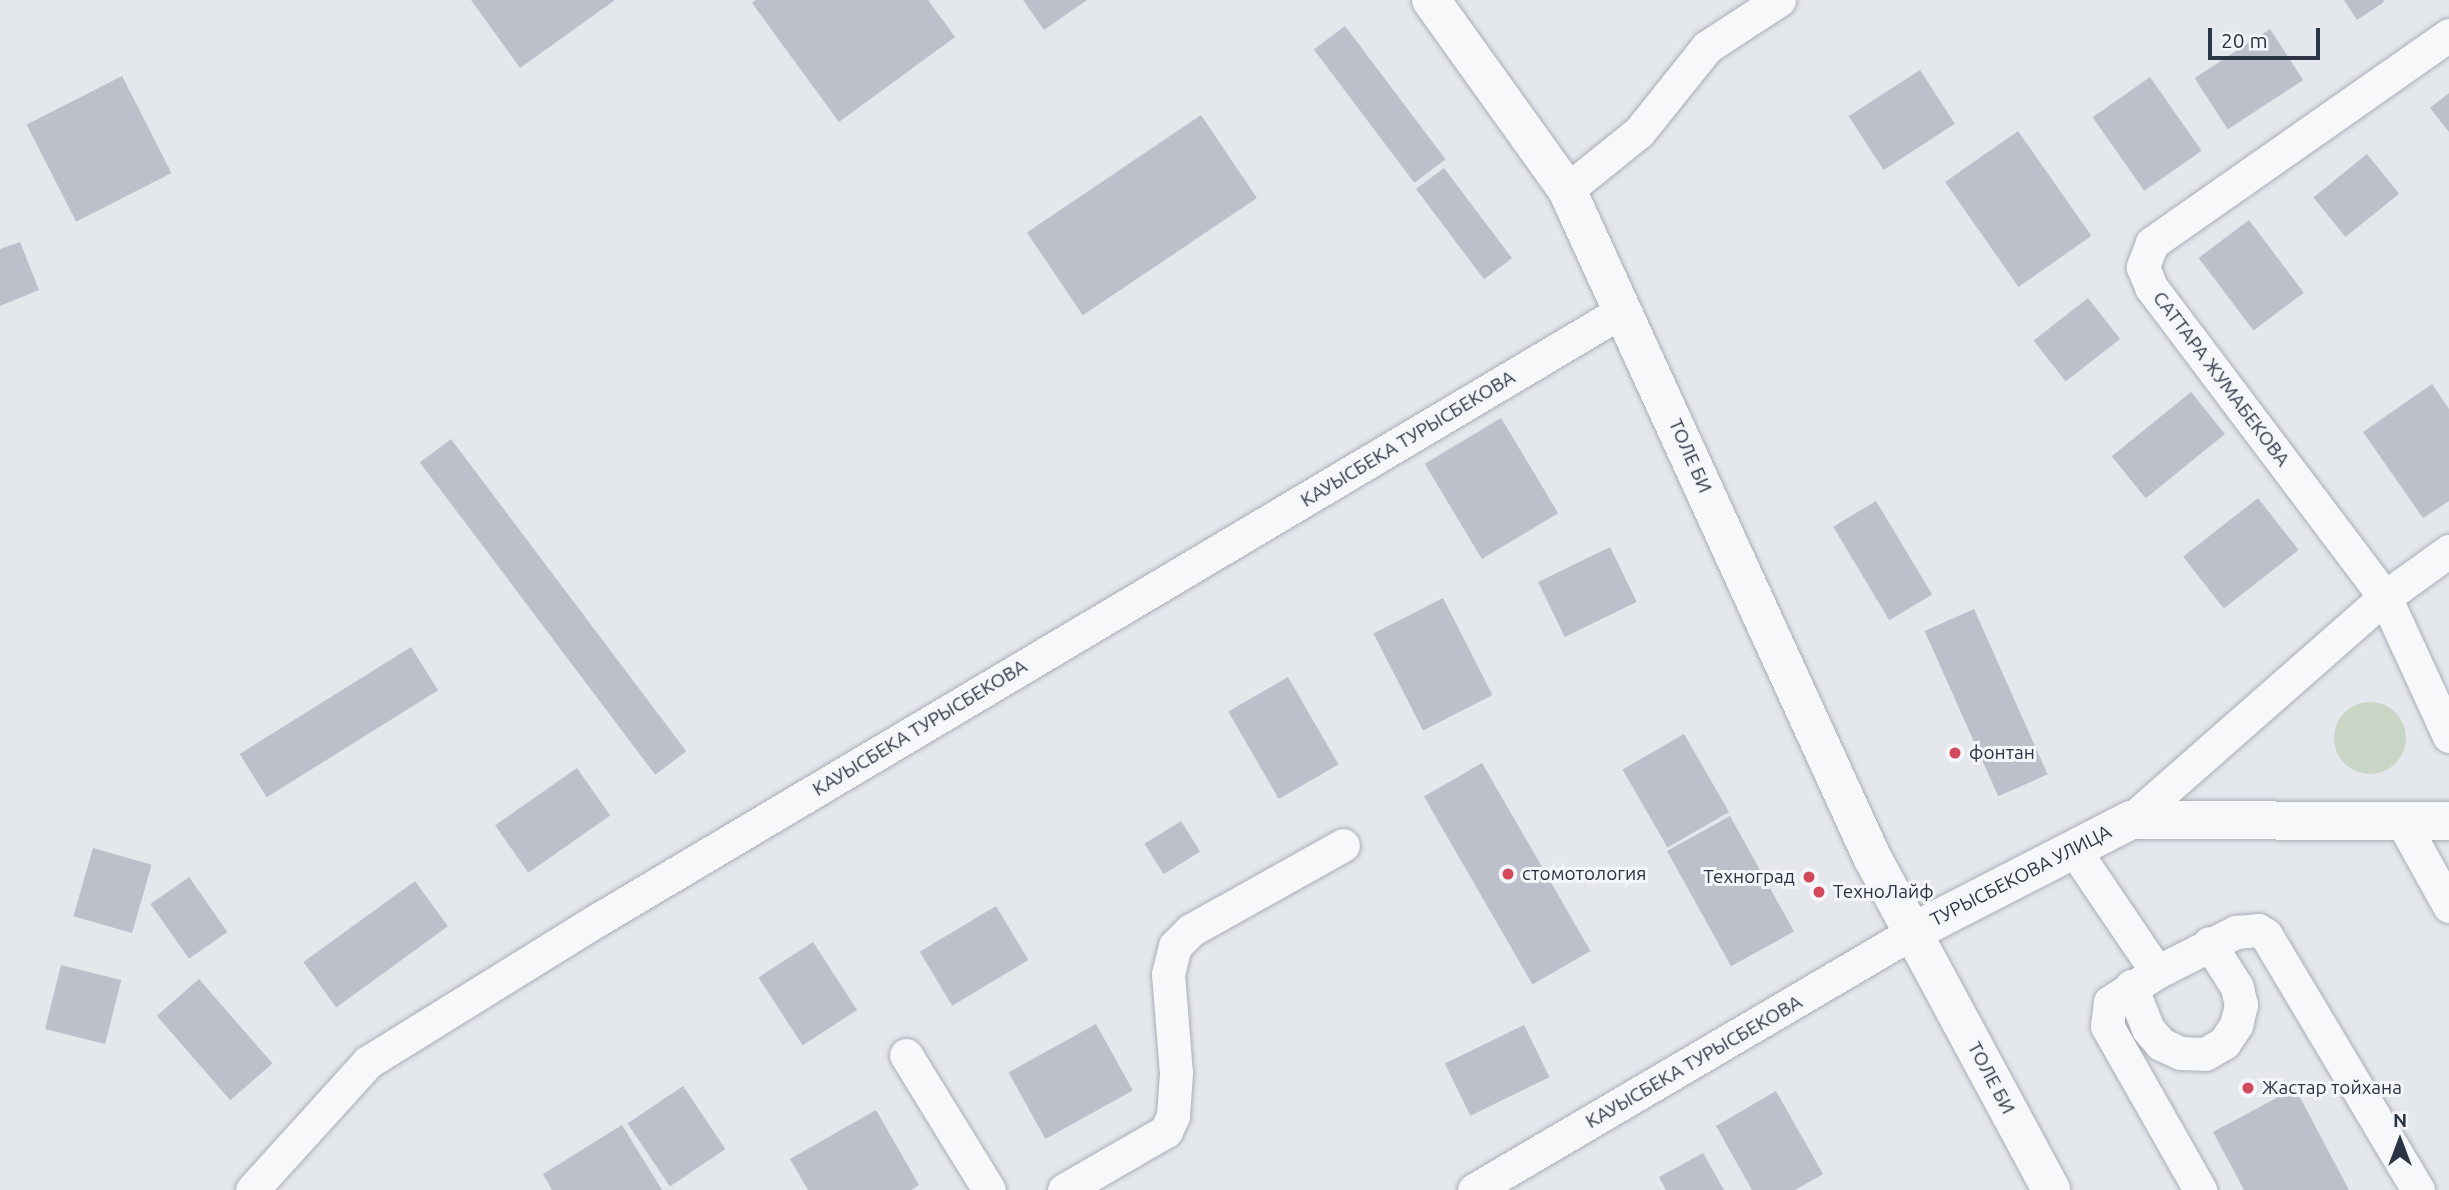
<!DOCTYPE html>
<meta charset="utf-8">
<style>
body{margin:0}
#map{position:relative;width:2449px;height:1190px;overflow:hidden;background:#e4e7ec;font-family:Ubuntu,sans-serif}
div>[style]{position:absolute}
.green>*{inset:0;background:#c9d6c5}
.round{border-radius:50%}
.building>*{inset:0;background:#bbc0ca;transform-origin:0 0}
.roads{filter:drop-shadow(0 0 2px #a9aeb7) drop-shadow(0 0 2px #a9aeb7)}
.minor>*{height:33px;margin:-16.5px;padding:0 16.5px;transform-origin:16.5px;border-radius:16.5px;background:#f7f8fa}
.tertiary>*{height:38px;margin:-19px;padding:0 19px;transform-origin:19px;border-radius:19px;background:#f7f8fa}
.dots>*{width:19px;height:19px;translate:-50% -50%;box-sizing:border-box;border:4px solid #f4f6f9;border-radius:50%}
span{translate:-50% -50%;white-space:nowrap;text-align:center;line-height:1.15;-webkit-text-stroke:6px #f4f6f9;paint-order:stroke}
.street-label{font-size:19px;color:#2b3445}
.poi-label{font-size:19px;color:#2b3445}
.left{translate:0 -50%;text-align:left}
.right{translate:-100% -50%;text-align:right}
.north{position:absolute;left:2365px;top:1106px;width:70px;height:70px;-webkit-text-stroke:5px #f4f6f9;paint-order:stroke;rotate:0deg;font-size:19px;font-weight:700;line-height:28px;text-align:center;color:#2b3445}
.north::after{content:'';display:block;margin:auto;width:24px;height:32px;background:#2b3445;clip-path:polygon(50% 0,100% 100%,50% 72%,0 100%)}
.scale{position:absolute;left:2208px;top:28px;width:112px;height:32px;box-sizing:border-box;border:4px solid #2b3445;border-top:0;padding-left:9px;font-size:21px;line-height:24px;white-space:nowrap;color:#2b3445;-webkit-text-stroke:5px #f4f6f9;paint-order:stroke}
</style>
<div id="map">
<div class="green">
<div class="round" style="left:2334px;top:702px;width:72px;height:72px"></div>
</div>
<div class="building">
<div style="clip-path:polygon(471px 0,615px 0,520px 68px)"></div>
<div style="clip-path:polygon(756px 0,928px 0,955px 37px,839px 122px,752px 3px)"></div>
<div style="clip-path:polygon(1023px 0,1087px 0,1044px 30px)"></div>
<div style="clip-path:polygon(2344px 0,2383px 0,2384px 2px,2357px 20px)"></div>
<div style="left:1345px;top:26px;width:167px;height:39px;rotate:53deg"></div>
<div style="left:2270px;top:29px;width:61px;height:90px;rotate:57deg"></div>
<div style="left:1920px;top:70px;width:64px;height:85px;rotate:57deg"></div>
<div style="left:122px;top:76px;width:109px;height:107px;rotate:63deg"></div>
<div style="left:2150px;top:77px;width:90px;height:70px;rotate:55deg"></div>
<div style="clip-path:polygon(2449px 93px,2449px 132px,2430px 108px)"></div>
<div style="left:1201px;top:115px;width:100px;height:210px;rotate:56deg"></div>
<div style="left:2018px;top:131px;width:128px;height:89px;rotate:55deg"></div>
<div style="left:2367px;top:154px;width:51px;height:69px;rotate:51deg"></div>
<div style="left:1444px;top:168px;width:113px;height:35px;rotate:53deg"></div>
<div style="left:2249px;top:220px;width:91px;height:63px;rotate:53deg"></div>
<div style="clip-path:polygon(20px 242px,39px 290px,0 306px,0 249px)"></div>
<div style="left:2088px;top:298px;width:52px;height:69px;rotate:52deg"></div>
<div style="clip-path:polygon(2432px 384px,2449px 409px,2449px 501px,2423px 518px,2363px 432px)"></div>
<div style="left:2191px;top:392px;width:54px;height:102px;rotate:51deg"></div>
<div style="left:1501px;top:418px;width:111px;height:89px;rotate:59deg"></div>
<div style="left:451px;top:439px;width:391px;height:39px;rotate:53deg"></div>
<div style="left:2258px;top:498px;width:66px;height:95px;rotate:52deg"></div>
<div style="left:1876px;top:501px;width:109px;height:50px;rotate:59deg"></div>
<div style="left:1610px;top:547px;width:61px;height:80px;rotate:64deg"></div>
<div style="left:1443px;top:598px;width:109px;height:78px;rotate:63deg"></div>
<div style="left:1974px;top:609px;width:181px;height:54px;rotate:66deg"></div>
<div style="left:411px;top:647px;width:51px;height:202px;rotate:58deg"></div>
<div style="left:1288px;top:677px;width:101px;height:69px;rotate:60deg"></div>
<div style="left:1684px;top:734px;width:90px;height:71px;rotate:60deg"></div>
<div style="left:1482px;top:763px;width:217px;height:67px;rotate:60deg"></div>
<div style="left:577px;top:768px;width:58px;height:100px;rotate:55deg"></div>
<div style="left:1730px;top:816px;width:132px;height:72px;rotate:61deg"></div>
<div style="left:1181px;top:821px;width:36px;height:43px;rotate:58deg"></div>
<div style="left:93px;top:848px;width:61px;height:71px;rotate:16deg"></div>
<div style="left:189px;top:877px;width:67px;height:47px;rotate:55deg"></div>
<div style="left:415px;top:881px;width:56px;height:138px;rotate:54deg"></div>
<div style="left:996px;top:906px;width:63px;height:89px;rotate:59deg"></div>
<div style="left:813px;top:942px;width:81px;height:65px;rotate:57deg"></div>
<div style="left:61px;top:965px;width:62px;height:66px;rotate:14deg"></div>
<div style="left:199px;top:979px;width:112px;height:56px;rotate:49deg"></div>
<div style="left:1096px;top:1024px;width:76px;height:100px;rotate:61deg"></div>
<div style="left:1524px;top:1025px;width:58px;height:88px;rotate:64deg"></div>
<div style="left:683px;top:1086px;width:76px;height:67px;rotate:56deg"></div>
<div style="clip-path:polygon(2295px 1088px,2349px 1190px,2244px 1190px,2213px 1132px)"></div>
<div style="clip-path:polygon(1776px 1091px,1823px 1174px,1795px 1190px,1752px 1190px,1716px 1126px)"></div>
<div style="clip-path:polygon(876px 1110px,919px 1185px,911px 1190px,808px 1190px,790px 1159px)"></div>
<div style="clip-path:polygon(622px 1125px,662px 1190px,552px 1190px,543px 1174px)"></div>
<div style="clip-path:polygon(1703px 1153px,1724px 1190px,1666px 1190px,1659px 1177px)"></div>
</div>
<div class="roads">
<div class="minor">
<div style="left:2449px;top:35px;width:363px;rotate:145deg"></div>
<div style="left:2152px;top:243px;width:26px;rotate:111deg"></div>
<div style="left:2143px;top:267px;width:22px;rotate:68deg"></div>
<div style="left:2151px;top:287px;width:388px;rotate:53deg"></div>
<div style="left:2385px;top:597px;width:153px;rotate:65.3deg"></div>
<div style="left:1567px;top:190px;width:92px;rotate:-38.9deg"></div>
<div style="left:1639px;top:132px;width:109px;rotate:-51.3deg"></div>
<div style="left:1707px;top:47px;width:86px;rotate:-33.1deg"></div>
<div style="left:2131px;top:820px;width:338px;rotate:-41.3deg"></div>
<div style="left:2385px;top:597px;width:79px;rotate:-35.7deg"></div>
<div style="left:2403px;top:823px;width:95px;rotate:61deg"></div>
<div style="left:2073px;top:848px;width:150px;rotate:55.9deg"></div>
<div style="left:2157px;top:972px;width:89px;rotate:-26.9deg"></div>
<div style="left:2236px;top:932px;width:22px;rotate:-5deg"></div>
<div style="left:2258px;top:930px;width:9px;rotate:32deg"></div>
<div style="left:2266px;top:935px;width:297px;rotate:59.2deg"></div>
<div style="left:2157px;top:972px;width:56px;rotate:147.4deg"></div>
<div style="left:2110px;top:1002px;width:24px;rotate:97deg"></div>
<div style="left:2107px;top:1026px;width:189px;rotate:60.4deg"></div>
<div style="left:2131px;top:986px;width:46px;rotate:68.4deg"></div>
<div style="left:2148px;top:1029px;width:20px;rotate:49deg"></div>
<div style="left:2161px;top:1044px;width:21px;rotate:25deg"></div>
<div style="left:2180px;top:1053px;width:25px;rotate:2deg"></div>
<div style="left:2205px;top:1054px;width:22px;rotate:-30deg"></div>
<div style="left:2224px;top:1043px;width:22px;rotate:-56deg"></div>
<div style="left:2236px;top:1025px;width:21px;rotate:-76deg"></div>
<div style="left:2241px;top:1005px;width:18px;rotate:-103deg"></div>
<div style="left:2237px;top:987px;width:52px;rotate:-122.5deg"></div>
<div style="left:906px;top:1055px;width:158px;rotate:58.4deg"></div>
<div style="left:252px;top:1190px;width:173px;rotate:-47.8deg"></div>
<div style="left:368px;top:1062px;width:272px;rotate:-31.8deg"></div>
<div style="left:599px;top:919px;width:1192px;rotate:-30.72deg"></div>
<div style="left:1064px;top:1190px;width:118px;rotate:-30deg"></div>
<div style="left:1166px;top:1131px;width:17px;rotate:-65deg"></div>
<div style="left:1173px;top:1116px;width:43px;rotate:-86deg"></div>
<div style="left:1176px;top:1073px;width:99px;rotate:-94.6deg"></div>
<div style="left:1168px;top:974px;width:29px;rotate:-76deg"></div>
<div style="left:1175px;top:946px;width:23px;rotate:-45deg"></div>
<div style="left:1191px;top:930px;width:174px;rotate:-29.2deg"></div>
<div style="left:1474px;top:1190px;width:509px;rotate:-30.44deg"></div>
</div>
<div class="tertiary">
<div style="left:1431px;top:0;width:234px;rotate:54.4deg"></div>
<div style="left:1567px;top:190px;width:733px;rotate:65.43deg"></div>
<div style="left:1872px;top:857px;width:378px;rotate:61.7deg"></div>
<div style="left:1913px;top:932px;width:245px;rotate:-27.2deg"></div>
<div style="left:2131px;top:820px;width:318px;rotate:0.2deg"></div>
</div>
</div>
<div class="dots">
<div style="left:1955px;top:753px;background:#d1495b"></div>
<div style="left:1508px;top:874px;background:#d1495b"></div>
<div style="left:1809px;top:877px;background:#d1495b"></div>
<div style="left:1819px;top:892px;background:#d1495b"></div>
<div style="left:2248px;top:1088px;background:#d1495b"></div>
</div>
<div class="street-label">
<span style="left:2221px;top:379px;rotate:53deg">САТТАРА ЖУМАБЕКОВА</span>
<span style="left:1408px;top:439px;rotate:-31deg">КАУЫСБЕКА ТУРЫСБЕКОВА</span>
<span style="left:1690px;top:456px;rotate:66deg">ТОЛЕ БИ</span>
<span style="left:920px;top:728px;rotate:-31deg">КАУЫСБЕКА ТУРЫСБЕКОВА</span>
<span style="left:2021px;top:876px;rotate:-27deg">ТУРЫСБЕКОВА УЛИЦА</span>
<span style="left:1694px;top:1062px;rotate:-30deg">КАУЫСБЕКА ТУРЫСБЕКОВА</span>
<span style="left:1991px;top:1078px;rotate:62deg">ТОЛЕ БИ</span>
</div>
<div class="poi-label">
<span class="left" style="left:1969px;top:753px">фонтан</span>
<span class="left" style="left:1522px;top:874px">стомотология</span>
<span class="right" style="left:1795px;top:877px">Техноград</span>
<span class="left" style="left:1833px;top:892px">ТехноЛайф</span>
<span class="left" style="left:2262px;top:1088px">Жастар тойхана</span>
</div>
<div class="north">N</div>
<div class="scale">20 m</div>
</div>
